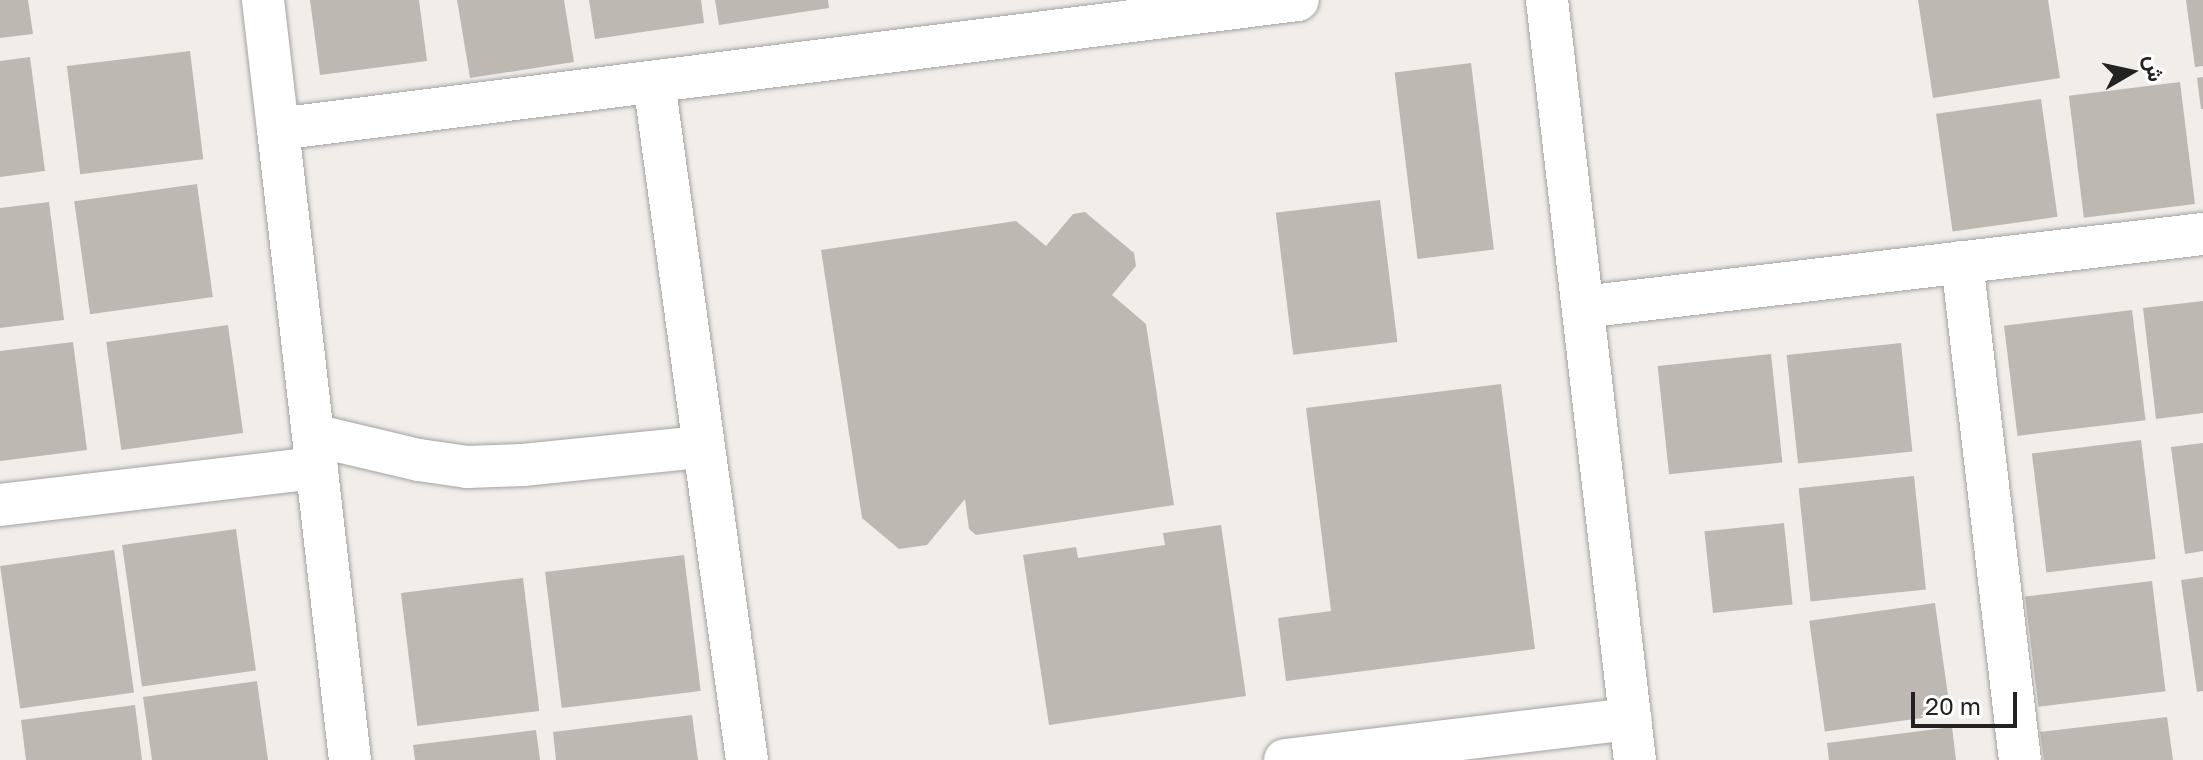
<!DOCTYPE html>
<meta charset="utf-8">
<style>
body{margin:0}
#map{position:relative;width:2203px;height:760px;overflow:hidden;background:#f1eeea;font-family:"Golos Text",Vazirmatn,sans-serif}
div>[style]{position:absolute}
.building>*{inset:0;background:#beb8b2;transform-origin:0 0}
.roads{filter:drop-shadow(0 0 2px #a3a3a3) drop-shadow(0 0 2px #a3a3a3)}
.minor>*{height:42px;margin:-21px;padding:0 21px;transform-origin:21px;border-radius:21px;background:#fff}
span{translate:-50% -50%;white-space:nowrap;text-align:center;line-height:1.15;-webkit-text-stroke:8px #fff;paint-order:stroke}
.north{position:absolute;left:2091px;top:32px;width:80px;height:80px;-webkit-text-stroke:6px #fff;paint-order:stroke;rotate:81deg;font-size:22px;font-weight:700;line-height:32px;text-align:center;color:#222}
.north::after{content:'';display:block;margin:auto;width:28px;height:36px;background:#222;clip-path:polygon(50% 0,100% 100%,50% 72%,0 100%)}
.scale{position:absolute;left:1911px;top:692px;width:106px;height:36px;box-sizing:border-box;border:4px solid #222;border-top:0;padding-left:10px;font-size:24px;line-height:28px;white-space:nowrap;color:#222;-webkit-text-stroke:6px #fff;paint-order:stroke}
</style>
<div id="map">
<div class="building">
<div style="clip-path:polygon(0 0,28px 0,33px 34px,0 38px)"></div>
<div style="clip-path:polygon(310px 0,419px 0,427px 61px,320px 75px)"></div>
<div style="clip-path:polygon(457px 0,564px 0,574px 62px,470px 78px)"></div>
<div style="clip-path:polygon(589px 0,701px 0,704px 23px,595px 39px)"></div>
<div style="clip-path:polygon(715px 0,828px 0,829px 8px,719px 25px)"></div>
<div style="clip-path:polygon(1918px 0,2048px 0,2060px 78px,1933px 98px)"></div>
<div style="clip-path:polygon(2186px 0,2203px 0,2203px 66px,2195px 67px)"></div>
<div style="left:190px;top:51px;width:109px;height:124px;rotate:83deg"></div>
<div style="clip-path:polygon(30px 57px,45px 171px,0 177px,0 61px)"></div>
<div style="left:1471px;top:63px;width:188px;height:77px;rotate:83deg"></div>
<div style="clip-path:polygon(2203px 77px,2203px 109px,2201px 109px,2197px 78px)"></div>
<div style="left:2180px;top:82px;width:123px;height:112px;rotate:83deg"></div>
<div style="left:2041px;top:99px;width:119px;height:106px;rotate:82deg"></div>
<div style="left:197px;top:184px;width:114px;height:124px;rotate:82deg"></div>
<div style="left:1380px;top:200px;width:143px;height:105px;rotate:83deg"></div>
<div style="clip-path:polygon(49px 202px,64px 320px,0 328px,0 208px)"></div>
<div style="clip-path:polygon(1085px 212px,1134px 253px,1136px 266px,1112px 295px,1146px 324px,1174px 505px,976px 535px,969px 529px,965px 499px,927px 545px,899px 549px,862px 518px,821px 250px,1016px 221px,1046px 246px,1073px 214px)"></div>
<div style="clip-path:polygon(2203px 301px,2203px 413px,2156px 419px,2143px 308px)"></div>
<div style="left:2132px;top:310px;width:111px;height:129px;rotate:83deg"></div>
<div style="left:228px;top:325px;width:109px;height:123px;rotate:82deg"></div>
<div style="clip-path:polygon(73px 342px,87px 450px,0 461px,0 351px)"></div>
<div style="left:1901px;top:343px;width:109px;height:115px;rotate:84deg"></div>
<div style="left:1771px;top:354px;width:109px;height:114px;rotate:84deg"></div>
<div style="clip-path:polygon(1501px 384px,1535px 649px,1286px 681px,1278px 618px,1331px 611px,1306px 408px)"></div>
<div style="left:2141px;top:440px;width:120px;height:110px;rotate:83deg"></div>
<div style="clip-path:polygon(2203px 443px,2203px 551px,2185px 554px,2171px 447px)"></div>
<div style="left:1914px;top:476px;width:114px;height:116px;rotate:84deg"></div>
<div style="left:1784px;top:523px;width:82px;height:80px;rotate:84deg"></div>
<div style="clip-path:polygon(1221px 525px,1246px 696px,1049px 725px,1023px 555px,1076px 547px,1078px 558px,1165px 545px,1163px 533px)"></div>
<div style="left:236px;top:529px;width:143px;height:115px;rotate:82deg"></div>
<div style="left:114px;top:550px;width:144px;height:115px;rotate:82deg"></div>
<div style="left:684px;top:555px;width:137px;height:140px;rotate:83deg"></div>
<div style="clip-path:polygon(2203px 577px,2203px 691px,2197px 692px,2181px 580px)"></div>
<div style="left:523px;top:578px;width:134px;height:123px;rotate:83deg"></div>
<div style="left:2152px;top:581px;width:111px;height:128px;rotate:83deg"></div>
<div style="left:1935px;top:603px;width:112px;height:127px;rotate:82deg"></div>
<div style="clip-path:polygon(257px 681px,268px 760px,152px 760px,143px 697px)"></div>
<div style="clip-path:polygon(135px 705px,142px 760px,26px 760px,21px 720px)"></div>
<div style="clip-path:polygon(692px 715px,698px 760px,556px 760px,553px 732px)"></div>
<div style="clip-path:polygon(2167px 717px,2173px 760px,2044px 760px,2040px 732px)"></div>
<div style="clip-path:polygon(1952px 727px,1956px 760px,1829px 760px,1827px 743px)"></div>
<div style="clip-path:polygon(536px 730px,540px 760px,415px 760px,413px 745px)"></div>
</div>
<div class="roads">
<div class="minor">
<div style="left:263px;top:0;width:130px;rotate:83.4deg"></div>
<div style="left:1547px;top:0;width:765px;rotate:83.4deg"></div>
<div style="left:654px;top:82px;width:684px;rotate:82.19deg"></div>
<div style="left:1962px;top:262px;width:501px;rotate:83.36deg"></div>
<div style="left:1583px;top:307px;width:624px;rotate:-6.72deg"></div>
<div style="left:313px;top:435px;width:109px;rotate:13.3deg"></div>
<div style="left:419px;top:460px;width:49px;rotate:8.3deg"></div>
<div style="left:467px;top:467px;width:56px;rotate:-2deg"></div>
<div style="left:523px;top:465px;width:179px;rotate:-5.8deg"></div>
<div style="left:0;top:505px;width:319px;rotate:-6.7deg"></div>
<div style="left:350px;top:760px;width:635px;rotate:-96.51deg"></div>
<div style="left:278px;top:129px;width:1028px;rotate:-7.21deg"></div>
<div style="left:1285px;top:760px;width:348px;rotate:-6.8deg"></div>
</div>
</div>
<div class="north">ش</div>
<div class="scale">20 m</div>
</div>
